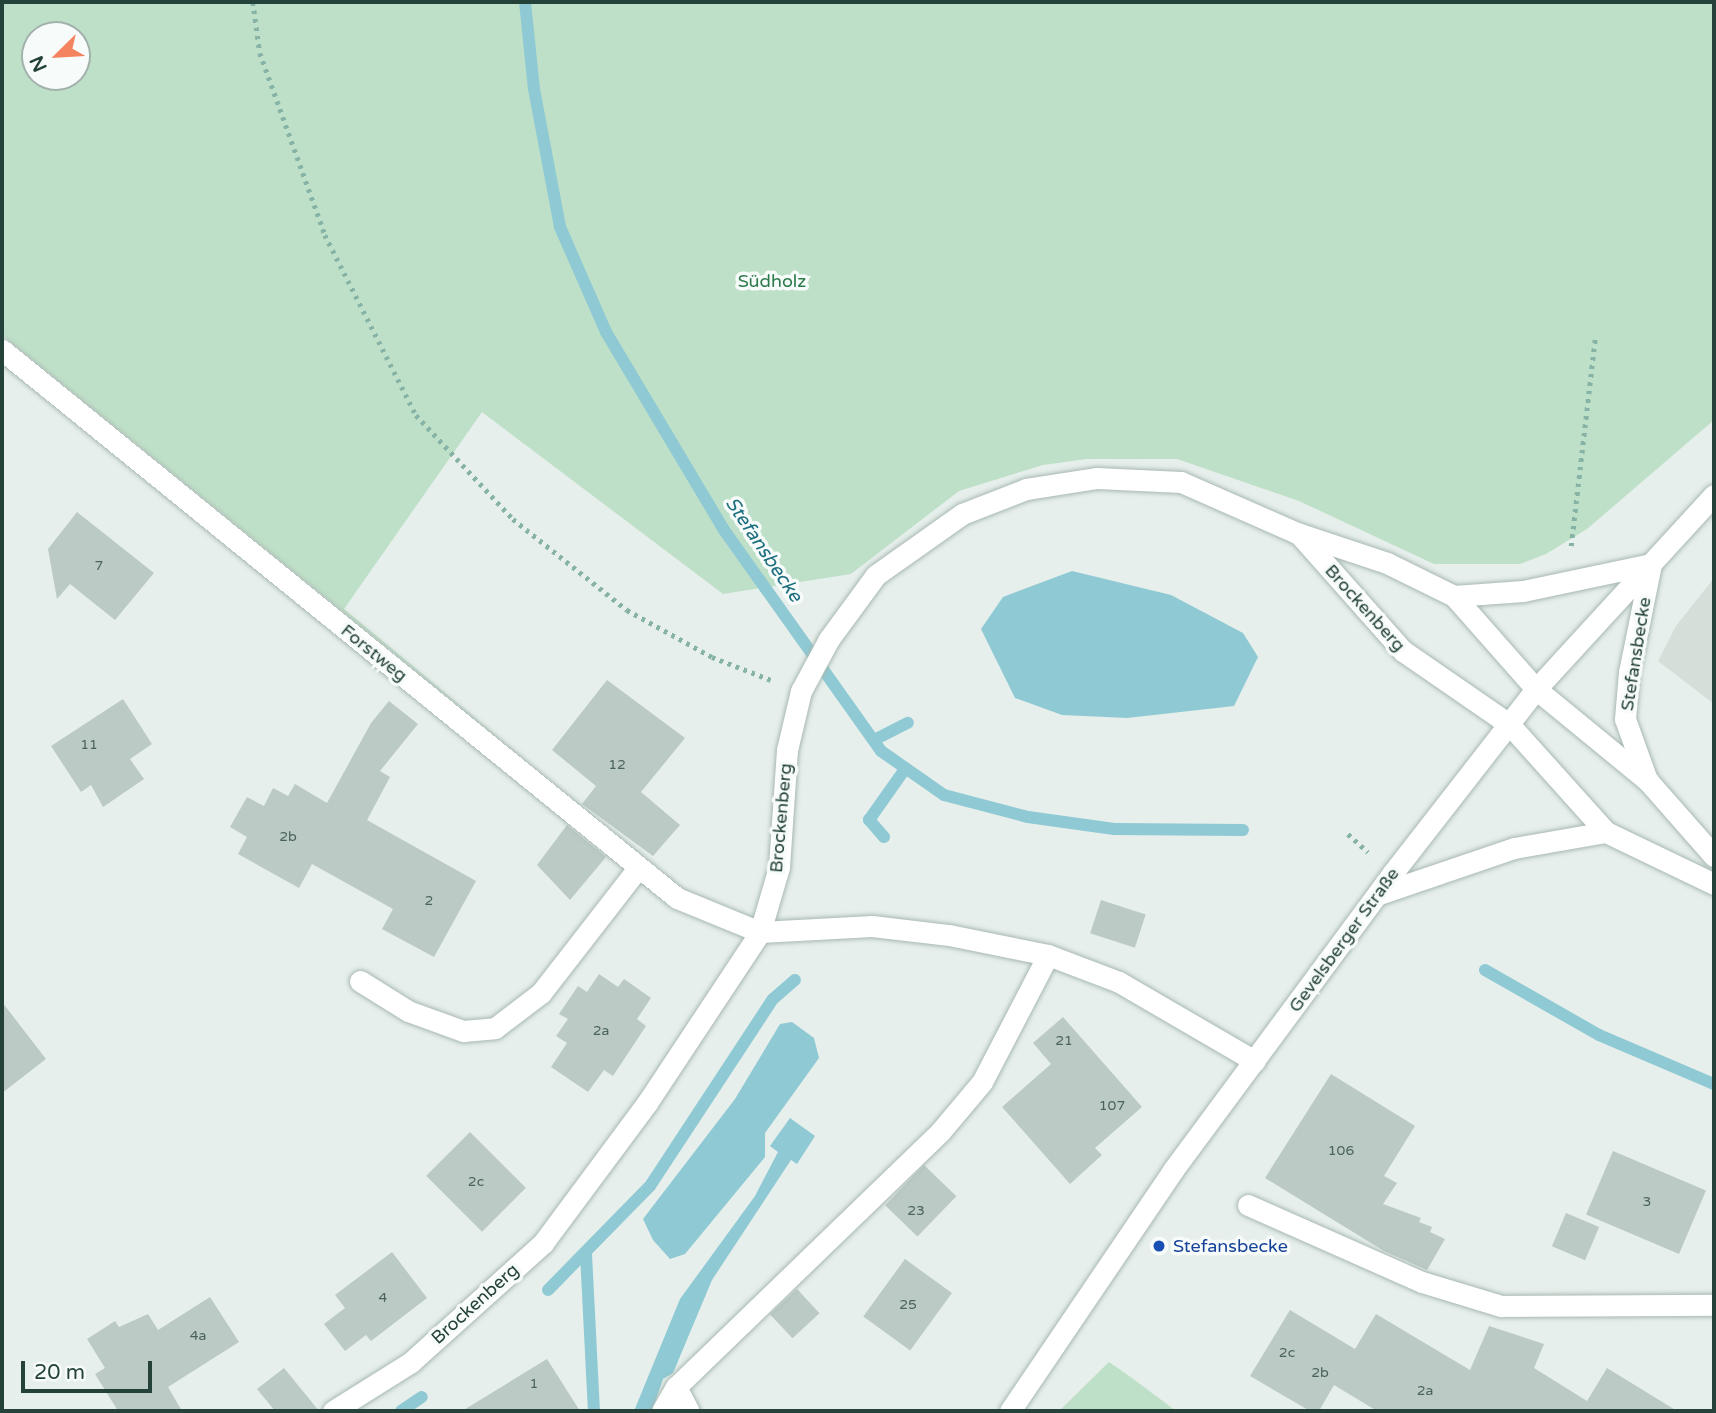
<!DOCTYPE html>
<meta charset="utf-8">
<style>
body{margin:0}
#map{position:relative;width:1716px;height:1413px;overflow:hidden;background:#e6efeb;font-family:"Varela Round",sans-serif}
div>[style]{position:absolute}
.built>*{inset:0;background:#d4dfda}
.green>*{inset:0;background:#bfe0c8}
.water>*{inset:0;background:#8ec9d4}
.stream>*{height:12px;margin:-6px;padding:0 6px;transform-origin:6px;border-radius:6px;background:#8ec9d4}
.building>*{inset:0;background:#bbcac4;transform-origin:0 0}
.path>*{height:4.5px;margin-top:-2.25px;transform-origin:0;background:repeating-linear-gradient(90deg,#86b3a5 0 3.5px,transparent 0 8.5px)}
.roads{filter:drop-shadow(0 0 2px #a8b8b2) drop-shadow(0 0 2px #a8b8b2)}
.service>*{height:21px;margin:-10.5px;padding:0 10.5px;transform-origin:10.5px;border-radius:10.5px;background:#fff}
.minor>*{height:21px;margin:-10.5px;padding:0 10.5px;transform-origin:10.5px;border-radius:10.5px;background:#fff}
.secondary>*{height:21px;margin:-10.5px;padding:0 10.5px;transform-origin:10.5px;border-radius:10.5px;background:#fff}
.dots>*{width:19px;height:19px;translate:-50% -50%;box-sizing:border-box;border:4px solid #f7fbf9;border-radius:50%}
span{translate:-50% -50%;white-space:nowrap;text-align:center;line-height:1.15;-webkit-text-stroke:7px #f7fbf9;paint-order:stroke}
.number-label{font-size:14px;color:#4a645c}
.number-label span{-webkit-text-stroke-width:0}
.park-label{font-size:18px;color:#2d7a4b}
.street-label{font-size:18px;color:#24423a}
.transit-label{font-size:18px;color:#164399}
.left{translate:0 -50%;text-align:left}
.water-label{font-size:19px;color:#1c6f80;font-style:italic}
.frame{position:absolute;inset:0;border:4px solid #24423a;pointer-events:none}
.north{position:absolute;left:21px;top:21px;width:70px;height:70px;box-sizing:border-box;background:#f7fbf9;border:2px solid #a3b1ad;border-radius:50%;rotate:246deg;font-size:19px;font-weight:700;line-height:28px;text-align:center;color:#24423a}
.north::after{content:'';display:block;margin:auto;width:24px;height:32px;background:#f4845f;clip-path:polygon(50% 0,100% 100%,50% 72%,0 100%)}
.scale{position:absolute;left:21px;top:1361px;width:131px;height:32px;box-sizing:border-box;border:4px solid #24423a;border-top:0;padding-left:9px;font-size:21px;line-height:24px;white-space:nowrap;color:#24423a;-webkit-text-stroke:5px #f7fbf9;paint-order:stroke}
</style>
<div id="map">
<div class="built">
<div style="clip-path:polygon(1714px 578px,1714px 704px,1658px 661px,1676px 626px)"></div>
</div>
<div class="green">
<div style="clip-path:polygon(evenodd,2px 2px,1714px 2px,1714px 420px,1587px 529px,1546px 554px,1520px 564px,1434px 564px,1299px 501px,1177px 459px,1087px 459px,1043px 465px,959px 491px,851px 574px,723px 594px,482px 412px,344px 609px,526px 760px,2px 335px,2px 2px,35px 35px,77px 35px,77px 77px,35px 77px,35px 35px)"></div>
<div style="clip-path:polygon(1109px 1362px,1132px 1378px,1176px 1411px,1059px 1411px)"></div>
</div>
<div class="water">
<div style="clip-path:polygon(1072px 571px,1171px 595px,1243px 633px,1258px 657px,1234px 706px,1127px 718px,1062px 715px,1015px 698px,981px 629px,1003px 597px)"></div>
<div style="clip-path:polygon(792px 1022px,814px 1038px,819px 1058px,765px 1133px,765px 1157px,685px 1254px,670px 1259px,653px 1240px,643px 1219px,735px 1099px,780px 1024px)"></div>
<div style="clip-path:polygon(790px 1118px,815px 1136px,797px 1164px,791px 1160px,712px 1280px,673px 1373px,663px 1379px,652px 1411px,634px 1411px,680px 1299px,755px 1196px,778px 1152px,770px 1146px)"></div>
</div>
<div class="stream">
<div style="left:525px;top:2px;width:87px;rotate:84.1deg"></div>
<div style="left:534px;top:89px;width:140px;rotate:79.3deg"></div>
<div style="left:560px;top:227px;width:115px;rotate:66.3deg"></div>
<div style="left:606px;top:332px;width:230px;rotate:59.2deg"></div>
<div style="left:724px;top:530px;width:271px;rotate:54.6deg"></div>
<div style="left:881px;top:751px;width:77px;rotate:34.9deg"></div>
<div style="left:944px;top:795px;width:87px;rotate:14.7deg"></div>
<div style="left:1028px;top:817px;width:87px;rotate:7.9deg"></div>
<div style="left:1114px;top:829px;width:129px;rotate:0.4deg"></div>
<div style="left:874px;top:740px;width:38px;rotate:-27deg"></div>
<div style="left:884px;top:837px;width:23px;rotate:-131deg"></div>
<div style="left:869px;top:820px;width:62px;rotate:-54.8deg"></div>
<div style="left:1485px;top:970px;width:131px;rotate:29.7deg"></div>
<div style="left:1599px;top:1035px;width:125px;rotate:23.1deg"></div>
<div style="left:586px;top:1254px;width:157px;rotate:87.1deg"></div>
<div style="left:548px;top:1290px;width:146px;rotate:-45.6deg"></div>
<div style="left:650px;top:1186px;width:224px;rotate:-56.7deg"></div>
<div style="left:773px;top:999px;width:29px;rotate:-41deg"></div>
<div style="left:401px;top:1411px;width:25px;rotate:-34deg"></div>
</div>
<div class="building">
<div style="clip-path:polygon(77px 512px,154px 573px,115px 620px,70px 584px,57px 599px,48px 549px)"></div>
<div style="clip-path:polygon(607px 680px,685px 738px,641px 792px,680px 825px,653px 856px,582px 804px,596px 786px,552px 750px)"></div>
<div style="clip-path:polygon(123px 699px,152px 744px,130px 759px,144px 779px,103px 807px,91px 785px,81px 792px,51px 746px)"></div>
<div style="clip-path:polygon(389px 701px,418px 724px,380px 771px,390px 777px,367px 820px,476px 881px,434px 957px,382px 929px,393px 909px,312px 864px,299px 888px,238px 854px,247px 837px,230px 827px,247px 797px,264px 806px,273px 788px,288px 796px,295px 784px,327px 803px,371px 723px)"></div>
<div style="clip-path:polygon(567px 825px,606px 857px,570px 900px,537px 865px)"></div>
<div style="left:1101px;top:900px;width:47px;height:35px;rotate:18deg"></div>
<div style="clip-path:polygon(599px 974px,618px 987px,624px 979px,651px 998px,637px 1019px,646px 1026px,613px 1076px,604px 1070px,588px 1092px,551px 1067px,567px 1043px,556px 1036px,568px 1019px,559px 1014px,578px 986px,587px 992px)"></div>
<div style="clip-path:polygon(2px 1002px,46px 1059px,2px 1093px)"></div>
<div style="clip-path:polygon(1063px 1017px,1142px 1107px,1095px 1148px,1102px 1155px,1070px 1184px,1002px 1107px,1051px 1064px,1033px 1043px)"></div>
<div style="clip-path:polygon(1331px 1074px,1415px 1126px,1384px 1176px,1397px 1183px,1383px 1204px,1421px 1218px,1419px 1222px,1432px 1227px,1430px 1232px,1445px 1239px,1427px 1270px,1384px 1251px,1265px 1178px)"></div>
<div style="left:470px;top:1132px;width:79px;height:62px;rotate:45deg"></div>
<div style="left:1613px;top:1151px;width:101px;height:69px;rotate:23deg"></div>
<div style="left:924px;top:1165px;width:45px;height:56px;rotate:44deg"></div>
<div style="left:1566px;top:1213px;width:36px;height:36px;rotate:23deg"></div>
<div style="clip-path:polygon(392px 1252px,427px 1298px,371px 1341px,366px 1335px,345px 1351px,324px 1324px,345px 1308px,335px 1295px)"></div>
<div style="left:905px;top:1259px;width:58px;height:71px;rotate:36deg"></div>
<div style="left:797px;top:1289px;width:33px;height:37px;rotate:47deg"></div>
<div style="clip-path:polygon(210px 1297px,239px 1342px,168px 1387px,182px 1411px,118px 1411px,95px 1374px,105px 1368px,87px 1339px,115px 1321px,119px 1327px,148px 1314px,158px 1330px)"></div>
<div style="clip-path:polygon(1290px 1310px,1355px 1349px,1376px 1314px,1470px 1370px,1489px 1326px,1544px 1344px,1534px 1368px,1587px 1401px,1607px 1368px,1677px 1411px,1377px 1411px,1334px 1385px,1319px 1411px,1310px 1411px,1250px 1376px)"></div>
<div style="clip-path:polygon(547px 1359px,580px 1411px,462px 1411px)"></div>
<div style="clip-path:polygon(284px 1368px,319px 1411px,275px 1411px,257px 1389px)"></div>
</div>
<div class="path">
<div style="left:253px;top:2px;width:51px;rotate:82.2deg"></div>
<div style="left:260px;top:53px;width:193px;rotate:70.3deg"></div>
<div style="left:325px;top:235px;width:202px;rotate:63.2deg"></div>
<div style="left:416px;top:415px;width:142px;rotate:47deg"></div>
<div style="left:513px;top:519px;width:146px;rotate:38.6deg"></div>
<div style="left:627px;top:610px;width:97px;rotate:28.9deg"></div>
<div style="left:712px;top:657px;width:63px;rotate:21.3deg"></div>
<div style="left:1571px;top:546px;width:210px;rotate:-83.4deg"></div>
<div style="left:1348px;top:834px;width:27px;rotate:42deg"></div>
</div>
<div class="roads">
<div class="service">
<div style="left:760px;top:932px;width:112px;rotate:-3.1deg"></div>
<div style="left:872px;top:926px;width:78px;rotate:6.7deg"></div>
<div style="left:949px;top:935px;width:101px;rotate:11.4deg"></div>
<div style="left:1048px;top:955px;width:76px;rotate:20.8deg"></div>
<div style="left:1119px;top:982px;width:157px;rotate:30.2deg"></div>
<div style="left:360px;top:981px;width:57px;rotate:32deg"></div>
<div style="left:408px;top:1011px;width:59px;rotate:20deg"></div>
<div style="left:463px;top:1031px;width:32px;rotate:-5deg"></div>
<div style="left:495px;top:1028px;width:58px;rotate:-37.3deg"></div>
<div style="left:541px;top:993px;width:158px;rotate:-52.2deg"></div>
<div style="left:1248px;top:1205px;width:190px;rotate:23.9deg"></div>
<div style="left:1422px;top:1282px;width:83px;rotate:16.9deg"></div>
<div style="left:1501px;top:1306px;width:213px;rotate:-0.3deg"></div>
<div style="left:676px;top:1387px;width:367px;rotate:-44deg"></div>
<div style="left:940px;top:1132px;width:65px;rotate:-50deg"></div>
<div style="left:982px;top:1082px;width:143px;rotate:-62.5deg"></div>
<div style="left:662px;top:1411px;width:28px;rotate:-60deg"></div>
<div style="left:676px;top:1387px;width:27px;rotate:62deg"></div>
</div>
<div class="minor">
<div style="left:2px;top:350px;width:869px;rotate:39.07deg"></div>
<div style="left:677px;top:898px;width:90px;rotate:22.3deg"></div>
<div style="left:1299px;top:534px;width:157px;rotate:48.4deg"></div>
<div style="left:1403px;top:651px;width:129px;rotate:34.6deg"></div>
<div style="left:1509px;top:724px;width:145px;rotate:48.1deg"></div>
<div style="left:1606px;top:832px;width:120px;rotate:25.7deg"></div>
<div style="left:1454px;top:596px;width:69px;rotate:-4.1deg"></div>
<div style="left:1523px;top:591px;width:131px;rotate:-11.9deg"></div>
<div style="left:1651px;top:564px;width:110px;rotate:101.5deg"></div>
<div style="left:1629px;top:672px;width:47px;rotate:94.9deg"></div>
<div style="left:1625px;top:719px;width:65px;rotate:70.2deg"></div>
<div style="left:1379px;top:894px;width:143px;rotate:-18.8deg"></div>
<div style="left:1514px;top:848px;width:93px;rotate:-9.9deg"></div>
<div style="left:333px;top:1411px;width:92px;rotate:-32.1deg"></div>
<div style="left:411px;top:1362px;width:178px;rotate:-42deg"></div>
<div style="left:543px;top:1243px;width:174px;rotate:-53.4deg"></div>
<div style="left:647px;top:1103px;width:205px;rotate:-56.5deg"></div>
<div style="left:760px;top:932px;width:68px;rotate:-73.7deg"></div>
<div style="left:779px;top:867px;width:117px;rotate:-86.1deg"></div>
<div style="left:787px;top:750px;width:61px;rotate:-76.7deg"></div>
<div style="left:801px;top:691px;width:59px;rotate:-61.7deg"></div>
<div style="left:829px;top:639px;width:79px;rotate:-53.7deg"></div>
<div style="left:876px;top:575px;width:105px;rotate:-35.3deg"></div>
<div style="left:962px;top:514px;width:69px;rotate:-21.3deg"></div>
<div style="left:1026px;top:489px;width:72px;rotate:-8.8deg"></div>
<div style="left:1097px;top:478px;width:84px;rotate:2.7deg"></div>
<div style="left:1181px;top:482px;width:127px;rotate:23.7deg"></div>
<div style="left:1297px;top:533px;width:95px;rotate:18.4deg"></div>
<div style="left:1387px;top:563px;width:75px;rotate:26.2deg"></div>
<div style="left:1454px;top:596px;width:124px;rotate:48.6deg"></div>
<div style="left:1536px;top:689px;width:145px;rotate:39.4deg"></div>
<div style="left:1648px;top:781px;width:100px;rotate:48.7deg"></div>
</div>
<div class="secondary">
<div style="left:1010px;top:1411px;width:291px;rotate:-55.9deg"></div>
<div style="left:1173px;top:1170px;width:368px;rotate:-53.5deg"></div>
<div style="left:1392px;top:874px;width:234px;rotate:-52.1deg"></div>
<div style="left:1536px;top:689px;width:263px;rotate:-47.5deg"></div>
</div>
</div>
<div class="dots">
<div style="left:1159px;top:1246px;background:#1a4fb4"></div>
</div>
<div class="number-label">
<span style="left:99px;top:566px">7</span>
<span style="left:89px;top:745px">11</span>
<span style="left:617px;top:765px">12</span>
<span style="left:288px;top:837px">2b</span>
<span style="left:429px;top:901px">2</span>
<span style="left:601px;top:1031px">2a</span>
<span style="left:1064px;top:1041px">21</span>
<span style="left:1112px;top:1106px">107</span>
<span style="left:1341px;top:1151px">106</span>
<span style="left:476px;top:1182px">2c</span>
<span style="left:1647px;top:1202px">3</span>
<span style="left:916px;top:1211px">23</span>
<span style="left:383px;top:1298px">4</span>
<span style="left:908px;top:1305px">25</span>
<span style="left:198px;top:1336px">4a</span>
<span style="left:1287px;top:1353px">2c</span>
<span style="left:1320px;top:1373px">2b</span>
<span style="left:534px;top:1384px">1</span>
<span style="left:1425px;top:1391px">2a</span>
</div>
<div class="park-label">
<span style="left:772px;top:281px">Südholz</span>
</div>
<div class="street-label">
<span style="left:1365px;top:608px;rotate:48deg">Brockenberg</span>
<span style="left:374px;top:653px;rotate:39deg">Forstweg</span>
<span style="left:1636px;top:654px;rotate:-81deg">Stefansbecke</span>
<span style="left:781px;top:818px;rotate:-85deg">Brockenberg</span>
<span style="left:1344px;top:940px;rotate:-54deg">Gevelsberger Straße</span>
<span style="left:475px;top:1304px;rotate:-42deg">Brockenberg</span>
</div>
<div class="transit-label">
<span class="left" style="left:1173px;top:1246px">Stefansbecke</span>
</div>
<div class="water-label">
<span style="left:763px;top:550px;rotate:56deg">Stefansbecke</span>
</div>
<div class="frame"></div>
<div class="north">N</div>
<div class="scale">20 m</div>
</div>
